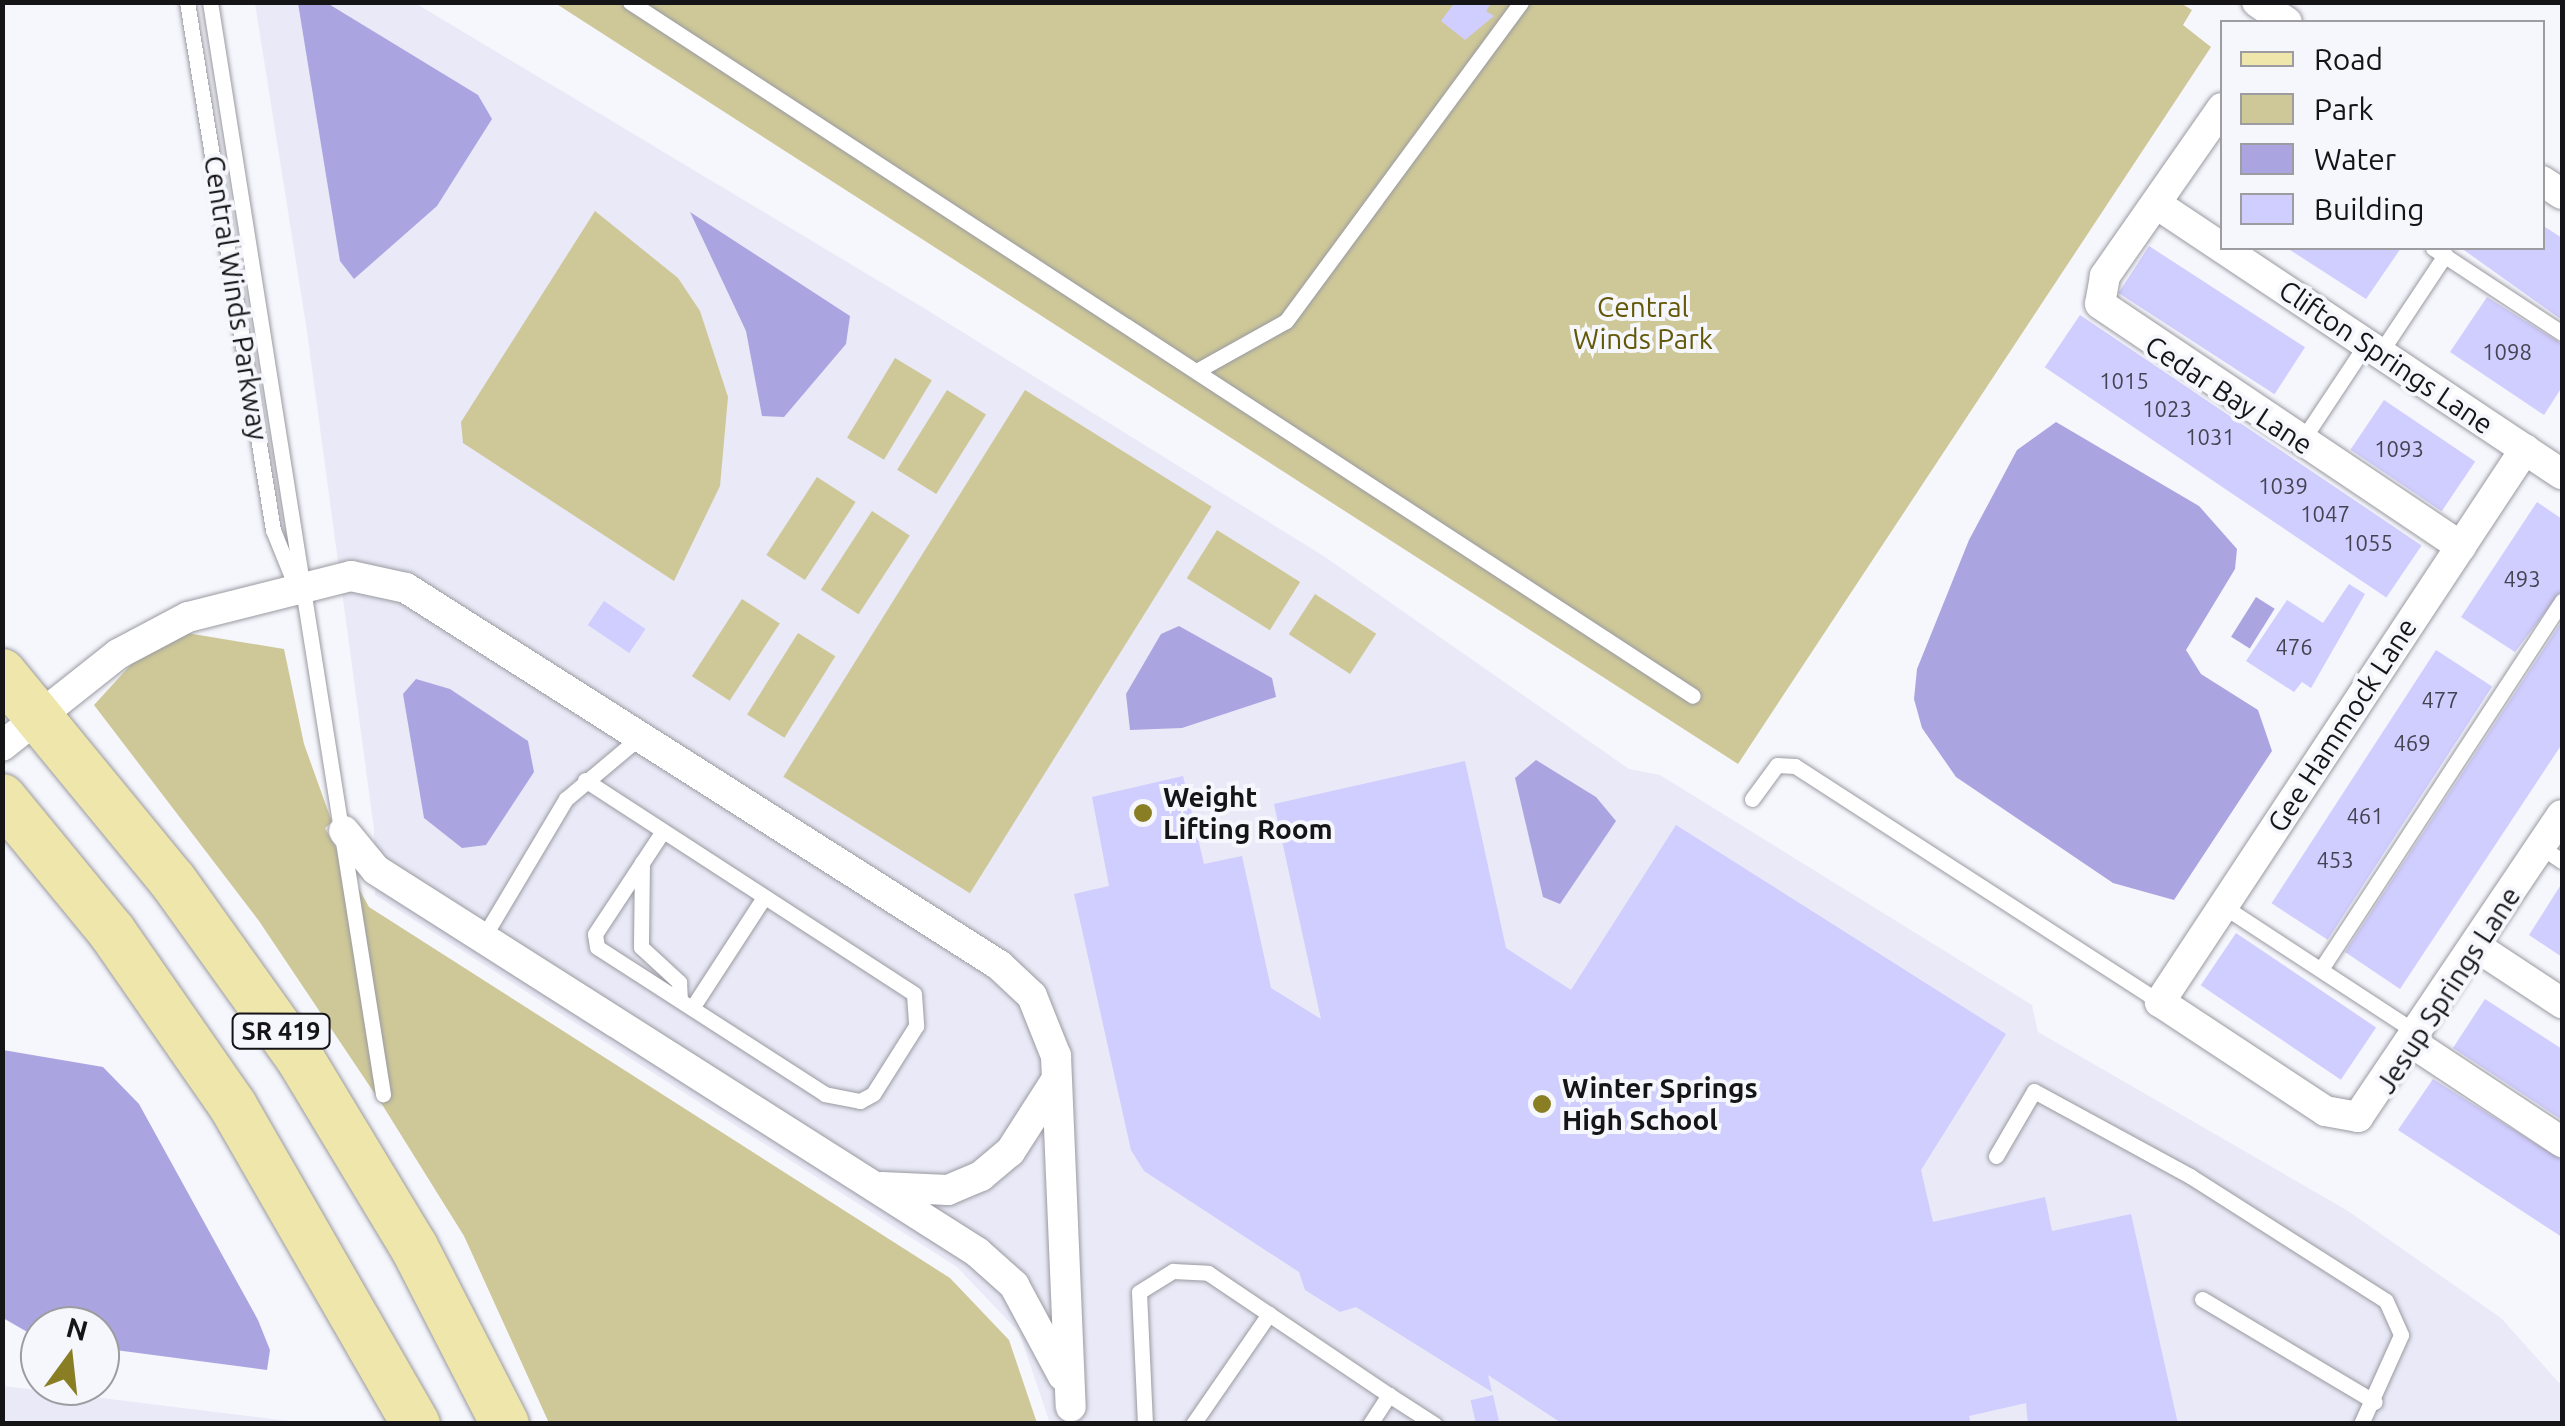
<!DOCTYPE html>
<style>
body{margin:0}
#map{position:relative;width:2565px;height:1426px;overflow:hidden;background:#f6f6fd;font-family:Ubuntu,sans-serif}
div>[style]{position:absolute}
.built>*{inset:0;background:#e9e9f7}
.green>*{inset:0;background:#cec898;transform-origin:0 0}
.water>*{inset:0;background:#aaa5e1;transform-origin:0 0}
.building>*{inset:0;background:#d0cdff;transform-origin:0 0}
.roads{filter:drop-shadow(0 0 2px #9a9aa1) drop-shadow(0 0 2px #9a9aa1)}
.service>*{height:15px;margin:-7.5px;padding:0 7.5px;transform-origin:7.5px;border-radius:7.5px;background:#fff}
.minor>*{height:30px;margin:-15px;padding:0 15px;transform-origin:15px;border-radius:15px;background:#fff}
.primary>*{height:48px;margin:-24px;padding:0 24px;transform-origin:24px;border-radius:24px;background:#eee6aa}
.dots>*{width:28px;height:28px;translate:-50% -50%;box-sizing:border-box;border:5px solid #f6f6fd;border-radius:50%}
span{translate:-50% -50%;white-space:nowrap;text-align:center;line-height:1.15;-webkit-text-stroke:8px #f6f6fd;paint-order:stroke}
.number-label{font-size:22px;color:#444351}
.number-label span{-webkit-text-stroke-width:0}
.shield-label span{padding:2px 8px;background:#f6f6fd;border:2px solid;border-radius:8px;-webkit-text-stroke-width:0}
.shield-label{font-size:25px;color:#151517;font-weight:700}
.street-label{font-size:28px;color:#151517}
.park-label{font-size:28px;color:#625808}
.poi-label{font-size:28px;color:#151517;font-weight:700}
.left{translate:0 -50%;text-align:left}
.frame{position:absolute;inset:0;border:5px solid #151517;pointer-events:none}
.legend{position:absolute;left:2220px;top:20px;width:325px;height:230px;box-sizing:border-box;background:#f6f6fd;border:2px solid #9c9ca1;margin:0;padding:12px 18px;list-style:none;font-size:30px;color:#151517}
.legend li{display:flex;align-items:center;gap:20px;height:50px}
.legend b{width:50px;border:2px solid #9c9ca1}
.north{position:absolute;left:20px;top:1306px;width:100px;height:100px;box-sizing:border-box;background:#f6f6fd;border:2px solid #9c9ca1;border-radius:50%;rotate:15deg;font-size:28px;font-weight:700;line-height:40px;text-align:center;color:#151517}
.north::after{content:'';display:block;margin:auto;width:35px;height:45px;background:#8a7e25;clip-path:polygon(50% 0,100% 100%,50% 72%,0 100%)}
</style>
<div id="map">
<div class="built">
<div style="clip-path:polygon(255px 3px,415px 3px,922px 307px,1325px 557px,1629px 769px,1660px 775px,2032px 1005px,2038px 1032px,2348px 1211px,2501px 1318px,2562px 1386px,2562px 1423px,1050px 1423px,1019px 1332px,957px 1267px,375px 895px,374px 829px,307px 331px)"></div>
<div style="clip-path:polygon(3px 1386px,305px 1423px,3px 1423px)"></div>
</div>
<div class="green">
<div style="clip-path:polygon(2179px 2px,2192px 10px,2183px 25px,2211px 47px,1738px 764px,555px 3px)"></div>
<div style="clip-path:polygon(595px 211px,678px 278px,700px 311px,728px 397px,720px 486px,674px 581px,463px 443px,461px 422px)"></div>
<div style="left:895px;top:358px;width:43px;height:93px;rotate:31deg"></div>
<div style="left:947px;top:390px;width:46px;height:94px;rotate:32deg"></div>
<div style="left:1025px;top:390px;width:220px;height:456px;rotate:32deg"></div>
<div style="left:817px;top:477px;width:46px;height:93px;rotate:33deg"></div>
<div style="left:872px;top:511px;width:45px;height:94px;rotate:33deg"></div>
<div style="left:1217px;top:530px;width:98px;height:57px;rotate:32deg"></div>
<div style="left:1315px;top:594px;width:73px;height:48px;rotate:33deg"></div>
<div style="left:742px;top:599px;width:45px;height:92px;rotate:33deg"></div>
<div style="clip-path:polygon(187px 633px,284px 649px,304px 744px,332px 822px,325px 828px,369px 907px,950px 1278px,1009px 1340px,1037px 1423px,549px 1423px,464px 1236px,383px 1106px,259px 921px,94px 705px,136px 659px)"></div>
<div style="left:798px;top:633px;width:44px;height:96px;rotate:32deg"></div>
</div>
<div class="water">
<div style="clip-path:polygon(298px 3px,327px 3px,478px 95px,492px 119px,437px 206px,354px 279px,340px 261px)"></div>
<div style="clip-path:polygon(690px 212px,850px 316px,846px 344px,784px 417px,762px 416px,746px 331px)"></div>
<div style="clip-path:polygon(2056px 422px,2199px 506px,2237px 549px,2235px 569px,2186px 650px,2201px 674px,2258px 710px,2272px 751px,2174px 900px,2113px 883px,1956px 777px,1922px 728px,1914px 699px,1917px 669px,1969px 540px,2017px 450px)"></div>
<div style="left:2256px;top:597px;width:22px;height:47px;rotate:32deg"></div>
<div style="clip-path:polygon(1179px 626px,1272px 678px,1276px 697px,1182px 728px,1130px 730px,1126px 694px,1161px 634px)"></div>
<div style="clip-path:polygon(416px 679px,450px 689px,528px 741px,534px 772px,486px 845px,462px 848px,424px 818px,403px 694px)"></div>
<div style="clip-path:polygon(1536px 760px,1596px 797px,1616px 821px,1560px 904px,1543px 897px,1515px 778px)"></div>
<div style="clip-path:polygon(3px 1050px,103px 1067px,139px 1104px,258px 1320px,270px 1350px,267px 1370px,100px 1348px,100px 1326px,40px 1326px,36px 1337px,3px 1318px)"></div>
</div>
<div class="building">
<div style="clip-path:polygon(1455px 2px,1492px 2px,1486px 11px,1494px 16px,1465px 40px,1441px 21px)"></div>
<div style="clip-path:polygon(2542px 225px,2562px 238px,2562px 320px,2461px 248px,2542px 248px)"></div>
<div style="left:2149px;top:246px;width:186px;height:56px;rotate:33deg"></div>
<div style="clip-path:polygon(2287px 248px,2401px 248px,2366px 299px)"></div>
<div style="clip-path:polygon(2487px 297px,2562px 344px,2562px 387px,2544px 415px,2450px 352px)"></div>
<div style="left:2080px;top:315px;width:412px;height:63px;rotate:34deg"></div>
<div style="left:2384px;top:400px;width:110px;height:60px;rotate:34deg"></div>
<div style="clip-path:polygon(2537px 502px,2562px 519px,2562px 590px,2515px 652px,2461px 617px)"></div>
<div style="clip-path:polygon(2349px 584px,2365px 594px,2311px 688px,2302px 682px,2294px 692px,2246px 661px,2287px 600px,2323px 623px)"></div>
<div style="left:604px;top:601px;width:50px;height:29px;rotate:34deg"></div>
<div style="clip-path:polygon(2562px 621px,2562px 744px,2400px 989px,2345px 952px)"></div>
<div style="left:2436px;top:650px;width:67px;height:302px;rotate:33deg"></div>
<div style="clip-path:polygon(1465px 761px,1506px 948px,1571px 990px,1676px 825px,2006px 1034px,1921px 1170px,1933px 1222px,2045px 1197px,2052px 1231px,2131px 1214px,2178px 1424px,2028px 1424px,2026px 1403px,1969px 1416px,1971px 1424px,1563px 1424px,1488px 1375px,1492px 1392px,1356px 1307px,1340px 1312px,1305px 1290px,1299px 1272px,1144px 1171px,1131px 1150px,1074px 894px,1109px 886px,1092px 797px,1183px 776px,1204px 864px,1242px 856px,1271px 988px,1321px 1019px,1274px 804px)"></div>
<div style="clip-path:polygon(2562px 883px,2562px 957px,2529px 935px)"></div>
<div style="left:2236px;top:933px;width:169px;height:63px;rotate:34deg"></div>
<div style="clip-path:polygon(2485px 999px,2562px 1049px,2562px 1120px,2453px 1048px)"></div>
<div style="clip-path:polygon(2433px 1079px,2562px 1160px,2562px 1237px,2398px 1130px)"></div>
<div style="left:1493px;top:1395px;width:26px;height:23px;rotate:77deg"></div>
</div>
<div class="roads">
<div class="service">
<div style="left:187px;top:2px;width:535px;rotate:80.75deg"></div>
<div style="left:273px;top:530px;width:56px;rotate:68deg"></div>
<div style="left:210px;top:2px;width:1106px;rotate:81deg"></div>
<div style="left:630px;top:2px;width:1269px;rotate:33.14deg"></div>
<div style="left:2433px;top:248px;width:154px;rotate:33.4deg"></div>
<div style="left:2380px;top:353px;width:118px;rotate:-56.4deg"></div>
<div style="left:1200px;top:369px;width:98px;rotate:-29.2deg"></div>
<div style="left:1286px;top:321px;width:396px;rotate:-53.6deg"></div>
<div style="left:2301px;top:442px;width:118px;rotate:-56.4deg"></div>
<div style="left:585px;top:780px;width:392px;rotate:33deg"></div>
<div style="left:914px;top:994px;width:32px;rotate:86deg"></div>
<div style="left:916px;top:1026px;width:80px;rotate:122.3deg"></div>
<div style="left:873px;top:1094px;width:15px;rotate:152deg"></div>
<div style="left:860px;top:1101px;width:36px;rotate:-169deg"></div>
<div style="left:825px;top:1094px;width:271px;rotate:-147.2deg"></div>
<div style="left:597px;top:947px;width:13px;rotate:-99deg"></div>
<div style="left:595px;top:934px;width:123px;rotate:-56.6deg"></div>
<div style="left:1752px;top:799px;width:42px;rotate:-53.7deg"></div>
<div style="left:1777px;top:765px;width:18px;rotate:3deg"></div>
<div style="left:1795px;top:766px;width:435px;rotate:32.9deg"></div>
<div style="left:2541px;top:847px;width:25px;rotate:34deg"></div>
<div style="left:642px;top:862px;width:85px;rotate:90.7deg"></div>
<div style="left:641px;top:947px;width:52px;rotate:42.6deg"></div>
<div style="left:679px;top:982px;width:18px;rotate:87deg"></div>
<div style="left:2223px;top:906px;width:235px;rotate:33.2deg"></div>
<div style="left:483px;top:938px;width:162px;rotate:-59.2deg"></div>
<div style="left:566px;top:799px;width:99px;rotate:-40.1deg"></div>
<div style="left:2321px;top:969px;width:440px;rotate:-56.8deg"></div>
<div style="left:692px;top:1008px;width:132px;rotate:-57deg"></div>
<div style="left:1996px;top:1156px;width:75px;rotate:-59.7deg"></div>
<div style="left:2034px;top:1091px;width:178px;rotate:28.6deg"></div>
<div style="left:2190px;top:1176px;width:232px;rotate:32.5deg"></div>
<div style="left:2386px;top:1301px;width:37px;rotate:66deg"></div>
<div style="left:2401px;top:1335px;width:98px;rotate:114.2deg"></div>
<div style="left:2202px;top:1299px;width:201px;rotate:30.8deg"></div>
<div style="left:1145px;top:1424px;width:132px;rotate:-92.6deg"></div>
<div style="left:1139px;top:1292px;width:40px;rotate:-32deg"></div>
<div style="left:1173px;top:1271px;width:35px;rotate:3deg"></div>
<div style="left:1208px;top:1273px;width:218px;rotate:34deg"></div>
<div style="left:1193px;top:1424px;width:134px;rotate:-55.4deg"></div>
<div style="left:1370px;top:1424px;width:35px;rotate:-57deg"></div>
<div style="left:1389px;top:1395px;width:54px;rotate:32.8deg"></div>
</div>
<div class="minor">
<div style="left:2257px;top:2px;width:36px;rotate:34deg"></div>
<div style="left:2222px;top:108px;width:205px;rotate:124.9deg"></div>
<div style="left:2105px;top:276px;width:28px;rotate:100deg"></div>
<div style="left:2100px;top:304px;width:435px;rotate:33.9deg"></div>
<div style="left:2542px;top:181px;width:24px;rotate:33deg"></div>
<div style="left:2158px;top:205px;width:485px;rotate:33.7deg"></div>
<div style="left:2525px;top:449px;width:663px;rotate:123.43deg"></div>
<div style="left:2160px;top:1002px;width:198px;rotate:33.4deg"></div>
<div style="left:2325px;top:1111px;width:34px;rotate:10deg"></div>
<div style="left:2358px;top:1117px;width:364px;rotate:-56deg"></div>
<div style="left:2px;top:746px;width:148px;rotate:-38.4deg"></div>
<div style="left:118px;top:654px;width:79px;rotate:-27.9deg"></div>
<div style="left:188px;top:617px;width:168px;rotate:-14.1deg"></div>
<div style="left:351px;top:576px;width:56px;rotate:12.3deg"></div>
<div style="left:406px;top:588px;width:703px;rotate:32.45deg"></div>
<div style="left:999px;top:965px;width:45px;rotate:43.2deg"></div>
<div style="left:1032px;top:996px;width:65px;rotate:68.2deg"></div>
<div style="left:1056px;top:1056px;width:351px;rotate:87.6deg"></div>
<div style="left:344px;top:831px;width:50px;rotate:50.6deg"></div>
<div style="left:376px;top:870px;width:712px;rotate:32.44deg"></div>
<div style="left:977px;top:1252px;width:50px;rotate:41.7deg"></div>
<div style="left:1014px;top:1285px;width:103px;rotate:61.7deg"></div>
<div style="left:2477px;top:947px;width:102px;rotate:33.4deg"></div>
<div style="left:2414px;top:1044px;width:178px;rotate:33.5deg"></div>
<div style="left:882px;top:1187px;width:66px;rotate:2.6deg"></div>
<div style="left:948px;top:1190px;width:36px;rotate:-23deg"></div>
<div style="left:981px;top:1176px;width:38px;rotate:-40deg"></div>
<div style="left:1010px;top:1152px;width:83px;rotate:-57.3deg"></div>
</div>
<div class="primary">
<div style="left:2px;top:673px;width:269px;rotate:50.6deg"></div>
<div style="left:173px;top:881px;width:220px;rotate:54.4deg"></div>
<div style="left:301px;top:1060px;width:218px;rotate:58.9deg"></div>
<div style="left:414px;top:1247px;width:199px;rotate:62.8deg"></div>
<div style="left:2px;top:798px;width:173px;rotate:50.6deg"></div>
<div style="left:112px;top:932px;width:212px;rotate:55.2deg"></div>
<div style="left:233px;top:1106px;width:367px;rotate:60.1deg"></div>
</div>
</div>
<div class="dots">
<div style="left:1143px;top:813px;background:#8a7e25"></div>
<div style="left:1542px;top:1104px;background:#8a7e25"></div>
</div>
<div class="number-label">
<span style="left:2507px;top:352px">1098</span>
<span style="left:2124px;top:381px">1015</span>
<span style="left:2167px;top:409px">1023</span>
<span style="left:2210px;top:437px">1031</span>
<span style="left:2399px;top:449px">1093</span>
<span style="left:2283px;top:486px">1039</span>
<span style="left:2325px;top:514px">1047</span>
<span style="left:2368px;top:543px">1055</span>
<span style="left:2522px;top:579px">493</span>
<span style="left:2294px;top:647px">476</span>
<span style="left:2440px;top:700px">477</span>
<span style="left:2412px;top:743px">469</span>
<span style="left:2365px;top:816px">461</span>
<span style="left:2335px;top:860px">453</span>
</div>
<div class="shield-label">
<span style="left:281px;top:1031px">SR 419</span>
</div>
<div class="street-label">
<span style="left:236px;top:298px;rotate:81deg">Central Winds Parkway</span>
<span style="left:2386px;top:357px;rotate:34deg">Clifton Springs Lane</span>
<span style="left:2229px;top:395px;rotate:33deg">Cedar Bay Lane</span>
<span style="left:2342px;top:725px;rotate:-57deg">Gee Hammock Lane</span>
<span style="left:2448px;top:990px;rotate:-57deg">Jesup Springs Lane</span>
</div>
<div class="park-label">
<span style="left:1643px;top:323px">Central<br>Winds Park</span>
</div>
<div class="poi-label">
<span class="left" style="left:1163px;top:813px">Weight<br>Lifting Room</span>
<span class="left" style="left:1562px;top:1104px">Winter Springs<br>High School</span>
</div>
<div class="frame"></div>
<ul class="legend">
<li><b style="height:12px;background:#eee6aa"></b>Road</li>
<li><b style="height:28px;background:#cec898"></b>Park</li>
<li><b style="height:28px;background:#aaa5e1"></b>Water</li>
<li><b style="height:28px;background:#d0cdff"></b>Building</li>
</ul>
<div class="north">N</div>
</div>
